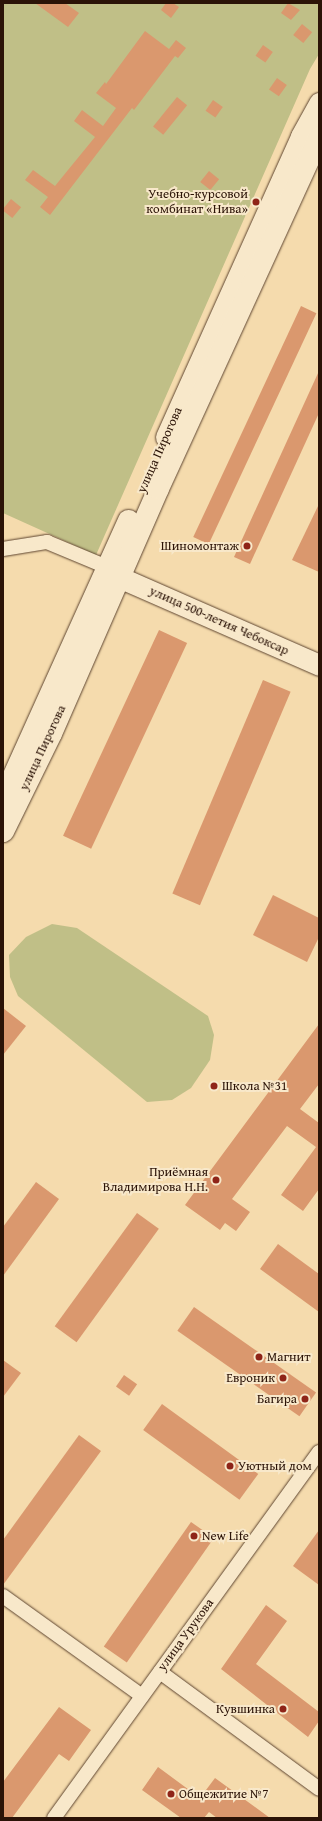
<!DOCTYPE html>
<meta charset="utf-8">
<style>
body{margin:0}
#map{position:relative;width:322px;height:1821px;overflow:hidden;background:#f5dbad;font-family:"Gentium Book Plus",serif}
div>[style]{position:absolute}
.green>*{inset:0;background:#c0bf87}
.building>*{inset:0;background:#da986e;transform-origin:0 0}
.roads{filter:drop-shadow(0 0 1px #5e4530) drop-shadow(0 0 1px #5e4530)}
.street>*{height:14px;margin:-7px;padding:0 7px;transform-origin:7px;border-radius:7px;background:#f8e8ca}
.secondary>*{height:21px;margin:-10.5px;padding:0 10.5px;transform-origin:10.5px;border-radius:10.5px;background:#f8e8ca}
.dots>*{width:11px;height:11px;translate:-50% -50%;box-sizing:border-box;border:2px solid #f8e8ca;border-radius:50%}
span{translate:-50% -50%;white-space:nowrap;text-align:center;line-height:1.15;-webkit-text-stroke:4px #f8e8ca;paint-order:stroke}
.poi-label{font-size:13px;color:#2b1307}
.right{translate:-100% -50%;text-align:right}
.left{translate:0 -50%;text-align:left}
.street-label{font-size:13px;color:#2b1307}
.frame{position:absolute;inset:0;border:4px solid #2b1307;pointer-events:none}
</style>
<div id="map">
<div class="green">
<div style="clip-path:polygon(3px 3px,319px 3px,319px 54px,310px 69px,96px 555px,3px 513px)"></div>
<div style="clip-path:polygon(52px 924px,77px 928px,208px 1016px,214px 1035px,210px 1060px,191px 1088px,172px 1100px,147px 1102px,18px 996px,10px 977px,9px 955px,26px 937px)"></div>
</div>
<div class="building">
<div style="clip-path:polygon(35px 3px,65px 3px,79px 13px,68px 27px)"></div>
<div style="clip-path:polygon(166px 3px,173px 3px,179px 7px,171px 18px,161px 10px)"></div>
<div style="clip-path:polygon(288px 3px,300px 10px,291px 20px,281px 13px)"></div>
<div style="left:302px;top:24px;width:13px;height:14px;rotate:39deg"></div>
<div style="clip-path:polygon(145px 31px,169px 49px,176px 40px,186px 48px,178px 58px,175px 56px,134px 110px,132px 108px,50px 215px,40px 207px,48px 197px,25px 180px,33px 170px,55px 186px,68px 170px,95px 137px,74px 121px,82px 110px,103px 126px,116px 108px,96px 93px,105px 82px,106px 84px)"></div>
<div style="left:263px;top:45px;width:12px;height:13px;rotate:35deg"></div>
<div style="left:277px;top:78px;width:12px;height:14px;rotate:35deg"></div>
<div style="left:177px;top:97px;width:13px;height:38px;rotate:39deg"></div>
<div style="left:213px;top:100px;width:12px;height:13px;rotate:35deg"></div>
<div style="left:209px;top:171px;width:13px;height:14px;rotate:39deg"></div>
<div style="left:11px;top:199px;width:13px;height:14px;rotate:39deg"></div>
<div style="left:301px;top:306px;width:17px;height:255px;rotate:25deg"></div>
<div style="clip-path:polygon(319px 371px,319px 413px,250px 564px,234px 557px)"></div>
<div style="clip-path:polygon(319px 504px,319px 572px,292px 560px)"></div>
<div style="left:159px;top:630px;width:31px;height:227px;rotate:25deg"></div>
<div style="left:263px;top:680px;width:30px;height:232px;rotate:23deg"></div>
<div style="clip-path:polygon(273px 895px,319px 918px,319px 937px,307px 962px,253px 935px)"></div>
<div style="clip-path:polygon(3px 1008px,26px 1026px,3px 1055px)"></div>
<div style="clip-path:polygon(319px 1024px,319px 1084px,300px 1109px,319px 1123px,319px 1189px,303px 1211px,281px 1195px,316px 1147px,287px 1126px,232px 1199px,250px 1212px,236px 1231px,225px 1223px,220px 1230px,185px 1205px)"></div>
<div style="clip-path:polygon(36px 1182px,59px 1199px,3px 1276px,3px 1227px)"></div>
<div style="left:137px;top:1213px;width:27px;height:140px;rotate:36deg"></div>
<div style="clip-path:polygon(278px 1244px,319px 1274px,319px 1312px,260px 1269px)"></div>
<div style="left:194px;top:1307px;width:149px;height:29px;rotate:35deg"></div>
<div style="clip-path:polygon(3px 1360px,21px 1373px,3px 1397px)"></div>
<div style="left:124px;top:1375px;width:16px;height:14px;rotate:35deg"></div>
<div style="left:162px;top:1404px;width:119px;height:32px;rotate:36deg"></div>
<div style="clip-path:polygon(79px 1435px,101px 1451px,3px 1585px,3px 1540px)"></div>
<div style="left:191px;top:1522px;width:28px;height:152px;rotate:35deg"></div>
<div style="clip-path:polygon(319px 1530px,319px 1585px,293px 1566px)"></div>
<div style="clip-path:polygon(266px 1605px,287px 1621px,256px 1664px,319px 1712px,319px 1721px,308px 1737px,221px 1669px)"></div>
<div style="clip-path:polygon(59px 1707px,91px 1730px,69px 1761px,59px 1754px,12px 1818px,3px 1818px,3px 1782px)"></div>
<div style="clip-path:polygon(158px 1767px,200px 1798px,215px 1778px,270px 1818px,217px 1818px,209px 1812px,204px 1818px,181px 1818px,142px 1790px)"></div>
</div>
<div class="roads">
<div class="street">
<div style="left:3px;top:549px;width:45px;rotate:-9deg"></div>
<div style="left:47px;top:542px;width:65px;rotate:22.6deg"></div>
<div style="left:3px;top:1596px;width:171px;rotate:35.7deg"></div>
<div style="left:160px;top:1672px;width:197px;rotate:36.3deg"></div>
<div style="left:54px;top:1818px;width:452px;rotate:-54.1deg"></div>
</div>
<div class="secondary">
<div style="left:166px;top:437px;width:330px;rotate:-65.8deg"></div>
<div style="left:301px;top:136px;width:38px;rotate:-61deg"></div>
<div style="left:109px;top:569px;width:13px;rotate:39deg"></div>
<div style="left:119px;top:577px;width:219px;rotate:23.7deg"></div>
<div style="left:3px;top:797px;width:304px;rotate:-65.7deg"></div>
<div style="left:3px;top:831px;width:109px;rotate:-63.9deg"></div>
<div style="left:51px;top:733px;width:267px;rotate:-66.4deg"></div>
<div style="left:158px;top:488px;width:386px;rotate:-65.4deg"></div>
</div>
</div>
<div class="dots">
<div style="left:256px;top:202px;background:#8f2418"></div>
<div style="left:247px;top:546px;background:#8f2418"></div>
<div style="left:214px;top:1086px;background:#8f2418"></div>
<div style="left:216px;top:1180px;background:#8f2418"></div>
<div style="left:259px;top:1357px;background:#8f2418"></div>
<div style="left:283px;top:1378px;background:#8f2418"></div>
<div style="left:305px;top:1399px;background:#8f2418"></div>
<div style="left:230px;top:1466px;background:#8f2418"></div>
<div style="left:194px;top:1536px;background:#8f2418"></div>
<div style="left:283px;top:1709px;background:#8f2418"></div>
<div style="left:171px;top:1794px;background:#8f2418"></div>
</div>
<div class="poi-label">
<span class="right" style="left:248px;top:202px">Учебно-курсовой<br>комбинат «Нива»</span>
<span class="right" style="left:239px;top:546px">Шиномонтаж</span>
<span class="left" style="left:222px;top:1086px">Школа №31</span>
<span class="right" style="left:208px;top:1180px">Приёмная<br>Владимирова Н.Н.</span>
<span class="left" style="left:267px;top:1357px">Магнит</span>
<span class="right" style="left:275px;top:1378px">Евроник</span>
<span class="right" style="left:297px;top:1399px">Багира</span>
<span class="left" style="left:238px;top:1466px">Уютный дом</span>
<span class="left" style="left:202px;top:1536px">New Life</span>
<span class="right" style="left:275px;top:1709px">Кувшинка</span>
<span class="left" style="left:179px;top:1794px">Общежитие №7</span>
</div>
<div class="street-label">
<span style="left:160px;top:450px;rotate:-66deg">улица Пирогова</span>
<span style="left:219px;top:621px;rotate:24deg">улица 500-летия Чебоксар</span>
<span style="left:43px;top:748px;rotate:-65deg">улица Пирогова</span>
<span style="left:186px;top:1635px;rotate:-54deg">улица Урукова</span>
</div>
<div class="frame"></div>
</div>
